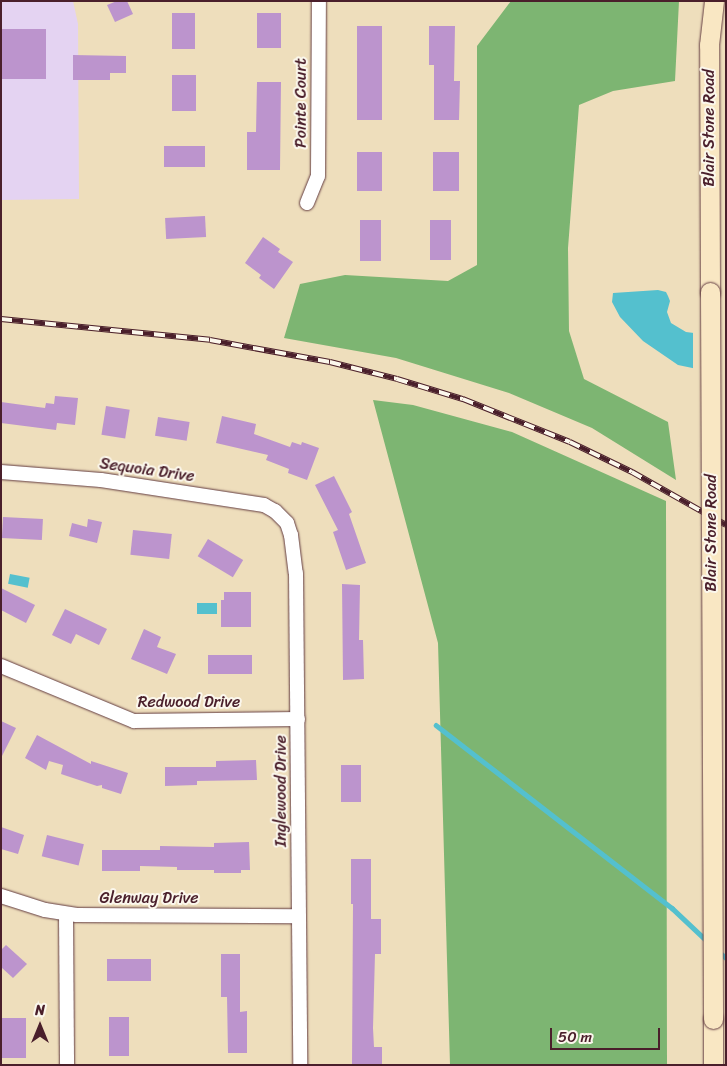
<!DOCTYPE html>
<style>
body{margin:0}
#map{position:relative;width:727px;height:1066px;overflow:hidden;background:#eedebc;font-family:Sriracha,sans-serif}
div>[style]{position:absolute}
.built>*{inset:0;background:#e4d3f2}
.forest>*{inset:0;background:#7db572}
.water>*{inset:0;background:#54c0ce;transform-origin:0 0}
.pier>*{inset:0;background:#eedebc}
.stream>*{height:4.5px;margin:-2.25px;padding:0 2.25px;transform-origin:2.25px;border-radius:2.25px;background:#54c0ce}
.building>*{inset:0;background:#bc94cd;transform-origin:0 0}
.roads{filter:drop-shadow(0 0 1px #633c41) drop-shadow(0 0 1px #633c41)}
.street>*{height:14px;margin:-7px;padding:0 7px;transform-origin:7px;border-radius:7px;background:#fff}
.secondary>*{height:19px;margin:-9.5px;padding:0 9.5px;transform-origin:9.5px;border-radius:9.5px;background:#f9e7c3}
.rail>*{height:5.5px;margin-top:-2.75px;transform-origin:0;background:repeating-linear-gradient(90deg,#fbf7ec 0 11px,#4a1f2b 0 22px);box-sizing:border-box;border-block:1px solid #4a1f2b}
.bridges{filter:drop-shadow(0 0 1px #633c41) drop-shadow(0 0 1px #633c41)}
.secondary-bridge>*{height:19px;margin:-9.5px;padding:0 9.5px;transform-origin:9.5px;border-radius:9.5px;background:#f9e7c3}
span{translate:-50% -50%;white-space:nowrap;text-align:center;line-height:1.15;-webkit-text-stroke:4px #fbf7ec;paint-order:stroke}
.street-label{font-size:16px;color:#4a1f2b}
.frame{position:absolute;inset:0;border:2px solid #4a1f2b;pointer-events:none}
.north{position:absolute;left:15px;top:1001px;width:50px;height:50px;-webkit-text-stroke:4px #fbf7ec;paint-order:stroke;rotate:0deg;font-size:14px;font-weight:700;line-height:20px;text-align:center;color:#4a1f2b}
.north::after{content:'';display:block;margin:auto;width:18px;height:22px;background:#4a1f2b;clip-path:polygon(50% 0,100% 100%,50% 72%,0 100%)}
.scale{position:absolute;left:550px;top:1028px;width:110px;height:22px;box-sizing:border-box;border:2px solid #4a1f2b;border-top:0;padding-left:6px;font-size:15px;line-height:18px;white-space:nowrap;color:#4a1f2b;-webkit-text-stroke:4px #fbf7ec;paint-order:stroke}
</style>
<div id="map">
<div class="built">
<div style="clip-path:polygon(1px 1px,73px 1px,78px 24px,79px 199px,1px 200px)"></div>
</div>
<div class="forest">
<div style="clip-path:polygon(511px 1px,679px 1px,675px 81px,613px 91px,579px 105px,568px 248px,569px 331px,584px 379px,668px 422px,676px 480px,592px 428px,509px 393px,396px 358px,284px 338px,300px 284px,345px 275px,448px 281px,477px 265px,477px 46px)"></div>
<div style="clip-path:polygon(373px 400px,413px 405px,512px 432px,666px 501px,667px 1065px,450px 1065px,438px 643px)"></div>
</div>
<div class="water">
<div style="clip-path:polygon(658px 290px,666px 292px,668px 296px,670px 301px,667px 312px,671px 323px,686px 332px,726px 337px,726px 375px,678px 365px,643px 341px,620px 317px,612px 302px,613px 293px)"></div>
<div style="left:10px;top:574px;width:20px;height:10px;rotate:11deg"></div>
<div style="left:197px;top:603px;width:20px;height:11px"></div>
</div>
<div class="pier">
<div style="clip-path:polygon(693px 330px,726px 335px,726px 378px,693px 372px)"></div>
</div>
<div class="stream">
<div style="left:436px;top:725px;width:299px;rotate:37.8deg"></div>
<div style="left:672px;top:908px;width:48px;rotate:43.3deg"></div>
<div style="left:718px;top:951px;width:11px;rotate:41deg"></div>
</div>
<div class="building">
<div style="clip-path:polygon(117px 1px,127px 1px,133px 14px,115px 22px,107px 5px)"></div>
<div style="left:172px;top:13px;width:23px;height:36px"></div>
<div style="left:257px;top:13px;width:24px;height:35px"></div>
<div style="left:357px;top:26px;width:25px;height:94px"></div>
<div style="clip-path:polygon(429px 26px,455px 26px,454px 81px,460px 81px,459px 120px,434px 120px,434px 65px,429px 65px)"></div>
<div style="left:1px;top:29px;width:45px;height:50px"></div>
<div style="clip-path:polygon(73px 55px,126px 56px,126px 73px,110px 73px,110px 80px,73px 80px)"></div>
<div style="left:172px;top:75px;width:24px;height:36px"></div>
<div style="clip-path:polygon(257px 82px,281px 82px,280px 170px,247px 170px,247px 132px,256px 132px)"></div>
<div style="left:205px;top:146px;width:21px;height:41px;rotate:90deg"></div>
<div style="left:357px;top:152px;width:25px;height:39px"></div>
<div style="left:433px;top:152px;width:26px;height:39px"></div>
<div style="left:205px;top:216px;width:21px;height:40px;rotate:87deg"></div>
<div style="left:360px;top:220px;width:21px;height:41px"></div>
<div style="left:430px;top:220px;width:21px;height:40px"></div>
<div style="clip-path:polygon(263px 237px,280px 249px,278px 252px,293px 262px,274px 289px,259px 278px,261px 275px,245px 263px)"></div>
<div style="clip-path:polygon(55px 396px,78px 398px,75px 425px,57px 423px,56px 430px,1px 423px,1px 402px,45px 408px,46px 403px,54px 404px)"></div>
<div style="left:106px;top:406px;width:24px;height:29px;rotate:9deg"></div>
<div style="clip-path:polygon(222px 416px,256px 424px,254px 434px,290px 447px,292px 442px,301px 445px,302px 442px,319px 448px,307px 480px,288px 473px,289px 469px,266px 460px,268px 455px,216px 443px)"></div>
<div style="left:158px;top:417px;width:32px;height:19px;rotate:9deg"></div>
<div style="clip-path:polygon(334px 476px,352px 512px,349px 514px,366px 563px,346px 570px,333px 532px,338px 530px,315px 485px)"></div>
<div style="left:3px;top:517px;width:40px;height:21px;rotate:3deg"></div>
<div style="clip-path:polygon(88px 519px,102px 522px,97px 543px,69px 536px,72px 523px,87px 527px)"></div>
<div style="left:133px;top:530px;width:39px;height:25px;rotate:6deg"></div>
<div style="left:208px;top:539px;width:41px;height:20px;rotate:31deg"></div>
<div style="clip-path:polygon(342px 584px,360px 585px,359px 640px,363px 640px,364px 679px,343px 680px)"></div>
<div style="clip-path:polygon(1px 588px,35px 605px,26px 623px,1px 610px)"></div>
<div style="clip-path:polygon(224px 592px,251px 592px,251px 627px,221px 627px,221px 600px,224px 600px)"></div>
<div style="clip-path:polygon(65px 609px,107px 629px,99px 645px,76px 634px,71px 644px,52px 635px)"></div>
<div style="clip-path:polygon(144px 629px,161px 637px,157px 647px,176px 654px,167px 674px,131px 659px)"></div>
<div style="left:208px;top:655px;width:44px;height:19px"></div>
<div style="clip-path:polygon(1px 721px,16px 728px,1px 758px)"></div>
<div style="clip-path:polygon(37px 735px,91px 764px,91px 761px,128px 773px,121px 794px,102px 788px,102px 785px,97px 786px,61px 774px,63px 765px,49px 761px,46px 770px,25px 758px)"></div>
<div style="clip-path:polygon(256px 760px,257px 780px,197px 781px,197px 785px,165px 786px,165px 767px,216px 767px,216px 761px)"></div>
<div style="left:341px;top:765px;width:20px;height:37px"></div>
<div style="clip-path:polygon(1px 827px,24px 835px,18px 854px,1px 849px)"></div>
<div style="left:47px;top:835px;width:38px;height:22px;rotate:14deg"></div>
<div style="clip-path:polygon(249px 842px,250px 870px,241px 870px,241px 873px,214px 873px,214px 870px,177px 870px,177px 867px,140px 866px,140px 871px,102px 871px,102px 850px,160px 850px,160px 846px,214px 847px,214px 843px)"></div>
<div style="clip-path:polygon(351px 859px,371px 859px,371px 919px,381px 919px,381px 954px,375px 954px,373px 1028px,374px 1047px,382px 1047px,382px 1065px,352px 1064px,353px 904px,351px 904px)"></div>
<div style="clip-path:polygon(6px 945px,27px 964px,13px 978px,1px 967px,1px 950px)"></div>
<div style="clip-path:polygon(221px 954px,240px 954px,240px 1012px,247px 1011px,247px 1053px,228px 1053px,227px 997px,221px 997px)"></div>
<div style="left:107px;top:959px;width:44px;height:22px"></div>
<div style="left:109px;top:1017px;width:20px;height:39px"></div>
<div style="left:1px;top:1018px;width:25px;height:40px"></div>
</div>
<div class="roads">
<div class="street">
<div style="left:307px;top:203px;width:29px;rotate:-68deg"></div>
<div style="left:318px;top:176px;width:175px;rotate:-89.7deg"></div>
<div style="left:1px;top:472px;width:100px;rotate:4.6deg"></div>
<div style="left:101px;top:480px;width:165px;rotate:8.7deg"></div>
<div style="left:264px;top:505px;width:13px;rotate:29deg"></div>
<div style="left:275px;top:511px;width:17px;rotate:45deg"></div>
<div style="left:287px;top:523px;width:13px;rotate:72deg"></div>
<div style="left:291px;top:535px;width:38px;rotate:83deg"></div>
<div style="left:296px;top:573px;width:492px;rotate:89.5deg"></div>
<div style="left:1px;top:666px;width:144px;rotate:22.5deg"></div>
<div style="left:134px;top:721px;width:164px;rotate:-0.7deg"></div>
<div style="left:1px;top:896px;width:46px;rotate:17.7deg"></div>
<div style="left:45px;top:910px;width:32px;rotate:9deg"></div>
<div style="left:77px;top:915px;width:222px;rotate:0.3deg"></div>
<div style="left:66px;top:914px;width:151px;rotate:89.6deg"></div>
</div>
<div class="secondary">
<div style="left:710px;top:292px;width:247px;rotate:-90.2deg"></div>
<div style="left:709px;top:45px;width:44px;rotate:-83.5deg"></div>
<div style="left:713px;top:1065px;width:46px;rotate:-90deg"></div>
</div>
</div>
<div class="rail">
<div style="left:1px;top:319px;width:210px;rotate:5.7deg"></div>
<div style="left:210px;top:340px;width:122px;rotate:10.4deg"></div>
<div style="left:330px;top:362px;width:69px;rotate:14.2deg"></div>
<div style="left:397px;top:379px;width:69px;rotate:16.9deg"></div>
<div style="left:463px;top:399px;width:115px;rotate:21.9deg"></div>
<div style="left:570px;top:442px;width:69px;rotate:25.8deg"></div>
<div style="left:632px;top:472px;width:108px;rotate:29.4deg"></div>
</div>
<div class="bridges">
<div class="secondary-bridge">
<div style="left:710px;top:292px;width:727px;rotate:89.76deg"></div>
</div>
</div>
<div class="street-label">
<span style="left:301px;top:103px;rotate:-90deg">Pointe Court</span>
<span style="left:709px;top:128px;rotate:-90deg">Blair Stone Road</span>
<span style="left:147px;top:470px;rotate:8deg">Sequoia Drive</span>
<span style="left:711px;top:533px;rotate:-90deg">Blair Stone Road</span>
<span style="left:189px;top:702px">Redwood Drive</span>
<span style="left:281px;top:791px;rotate:-90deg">Inglewood Drive</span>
<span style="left:149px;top:898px">Glenway Drive</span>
</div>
<div class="frame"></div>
<div class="north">N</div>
<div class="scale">50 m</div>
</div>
